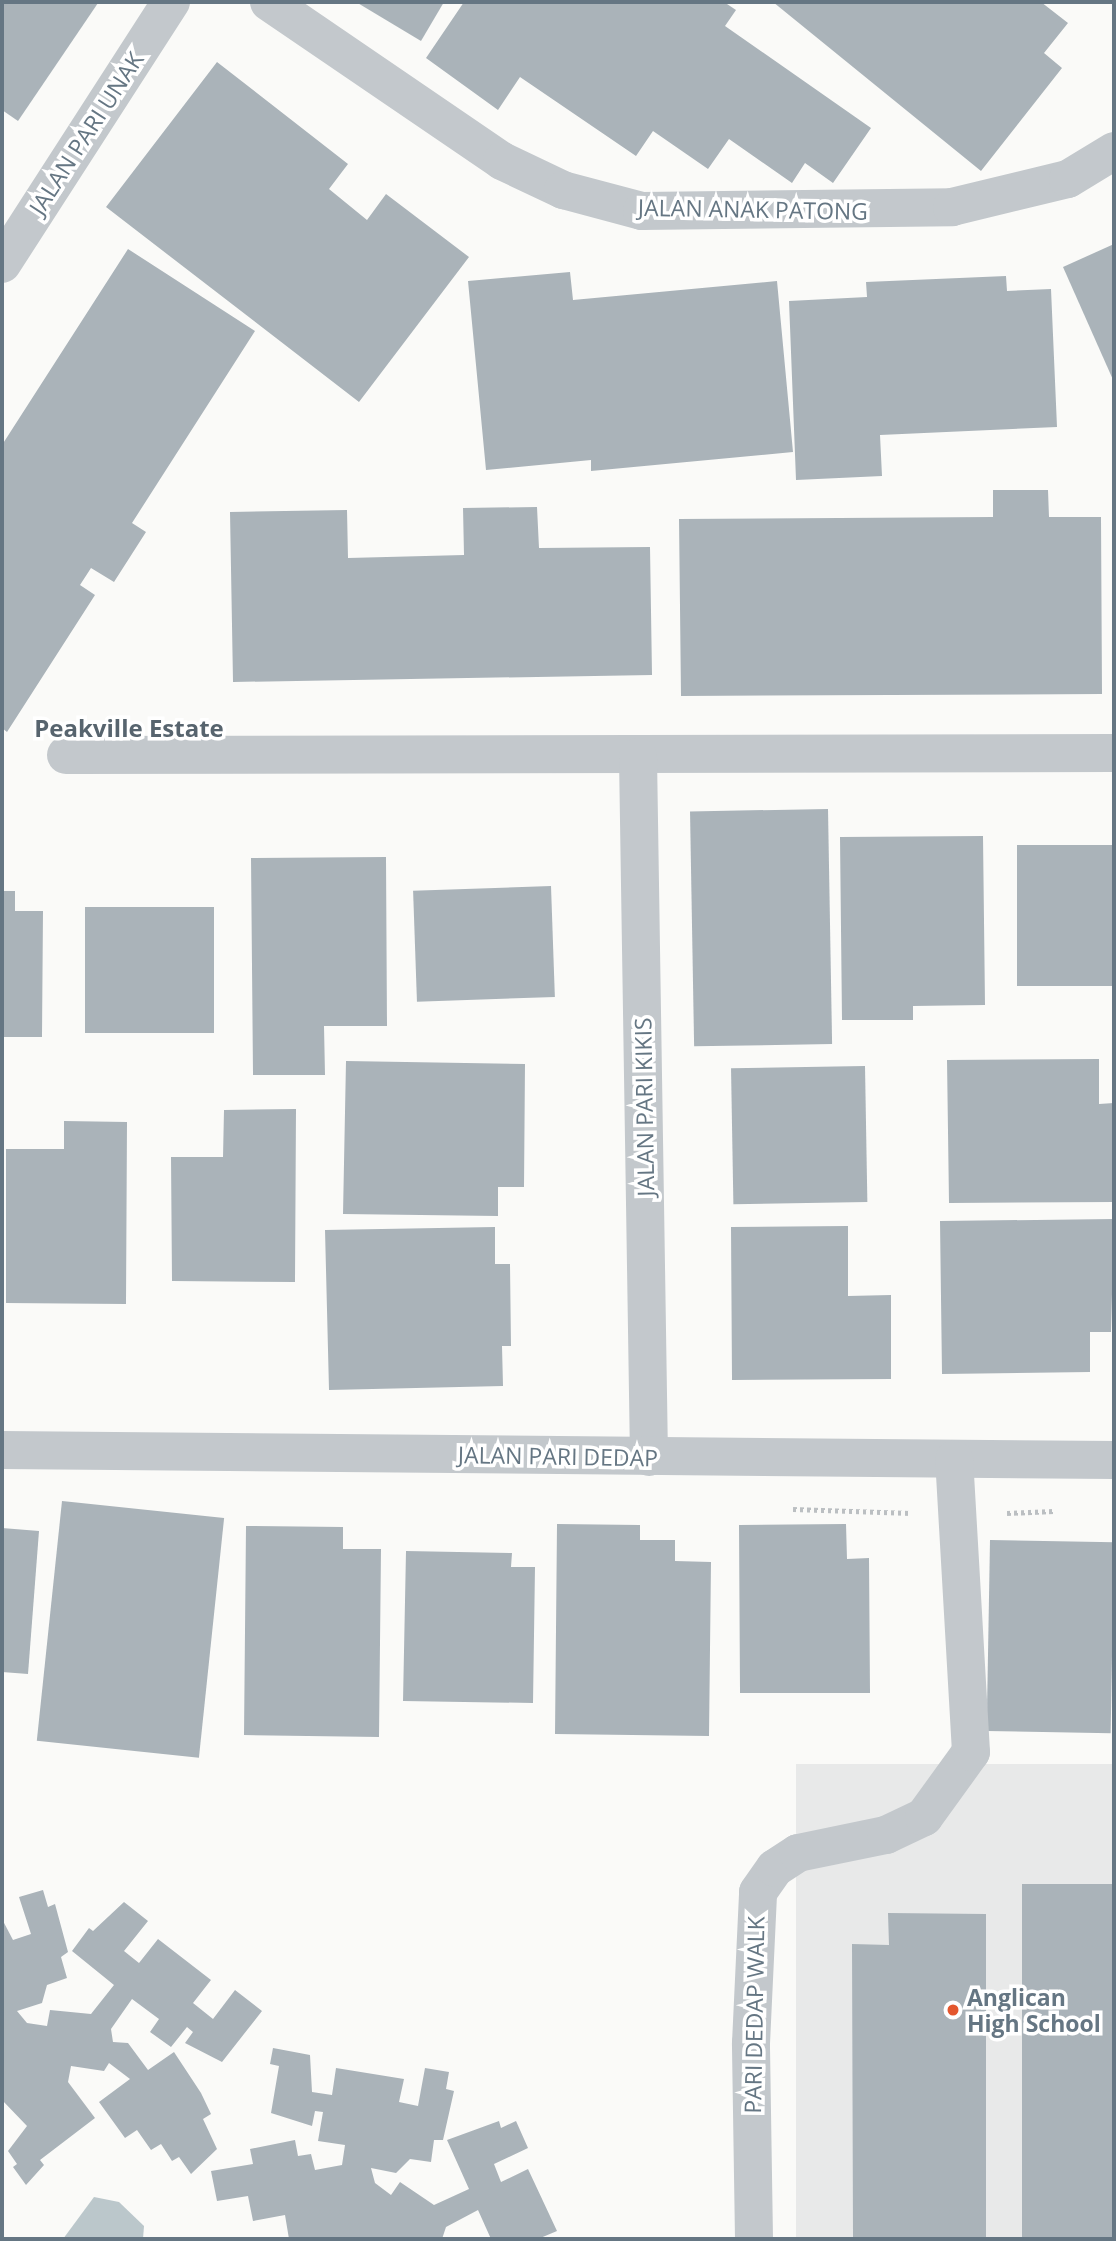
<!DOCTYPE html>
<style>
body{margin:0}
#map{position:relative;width:1116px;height:2241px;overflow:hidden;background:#fafaf8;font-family:"Open Sans",sans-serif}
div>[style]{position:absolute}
.built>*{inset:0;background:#e8e9e9;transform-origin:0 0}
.water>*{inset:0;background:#bbc7cb}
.building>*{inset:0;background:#aab3b9;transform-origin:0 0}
.path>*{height:4.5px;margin-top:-2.25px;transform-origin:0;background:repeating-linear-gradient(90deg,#bbbfc2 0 3.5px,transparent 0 7px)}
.minor>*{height:38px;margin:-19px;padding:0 19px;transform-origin:19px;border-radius:19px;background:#c3c8cc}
.dots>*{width:19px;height:19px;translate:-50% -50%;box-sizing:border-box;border:4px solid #fff;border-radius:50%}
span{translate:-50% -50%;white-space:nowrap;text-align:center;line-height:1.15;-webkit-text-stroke:7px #fff;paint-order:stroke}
.street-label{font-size:23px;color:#657683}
.poi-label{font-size:23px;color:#657683;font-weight:700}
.left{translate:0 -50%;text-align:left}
.neighbourhood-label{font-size:24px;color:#57646e;font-weight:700}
.frame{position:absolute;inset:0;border:4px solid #657683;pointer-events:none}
</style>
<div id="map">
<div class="built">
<div style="left:1114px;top:1764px;width:475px;height:318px;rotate:90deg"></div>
</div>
<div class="water">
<div style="clip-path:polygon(94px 2197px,119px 2202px,144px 2226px,143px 2239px,63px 2239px)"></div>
</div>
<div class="building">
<div style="clip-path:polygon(2px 2px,98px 3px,18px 121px,2px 110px)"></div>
<div style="clip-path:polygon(356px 2px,444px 2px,421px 41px)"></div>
<div style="clip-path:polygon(464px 2px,724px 2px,736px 10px,725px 26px,871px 128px,833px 183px,805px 163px,792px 183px,729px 139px,708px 169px,653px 131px,636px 156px,520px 77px,498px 110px,426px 58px)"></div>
<div style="clip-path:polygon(773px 2px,1041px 2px,1068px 23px,1044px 53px,1062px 68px,981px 171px)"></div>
<div style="clip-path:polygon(217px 62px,348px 164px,329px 189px,367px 220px,386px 194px,469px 257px,359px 402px,106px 207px)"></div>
<div style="clip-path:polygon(1114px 244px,1114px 382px,1063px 267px)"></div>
<div style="clip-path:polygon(128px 249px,255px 331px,132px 523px,146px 532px,114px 582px,91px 568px,80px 585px,95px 595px,7px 732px,2px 728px,2px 445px)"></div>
<div style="clip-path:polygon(570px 272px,573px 300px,777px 281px,793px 452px,591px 471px,591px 460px,486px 470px,468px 281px)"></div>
<div style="clip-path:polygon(1006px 276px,1007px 291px,1051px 289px,1057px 427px,880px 435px,882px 476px,796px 480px,789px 301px,867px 297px,866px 282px)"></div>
<div style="clip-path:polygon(993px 490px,1048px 490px,1049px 517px,1101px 517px,1102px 694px,681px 696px,679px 519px,993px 517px)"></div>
<div style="clip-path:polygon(537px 507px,539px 548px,650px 547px,652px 675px,233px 682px,230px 512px,347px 510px,348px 558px,464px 555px,463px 508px)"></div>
<div style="left:828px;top:809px;width:235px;height:138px;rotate:89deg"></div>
<div style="clip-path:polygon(983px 836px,985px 1005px,913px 1006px,913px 1020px,842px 1020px,840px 837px)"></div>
<div style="left:1114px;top:845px;width:141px;height:97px;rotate:90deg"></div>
<div style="clip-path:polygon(386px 857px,387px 1026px,324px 1026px,325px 1075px,253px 1075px,251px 858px)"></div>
<div style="left:551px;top:886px;width:111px;height:138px;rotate:88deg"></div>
<div style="clip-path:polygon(2px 891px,15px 891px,15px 911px,43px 911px,42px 1037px,2px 1037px)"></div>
<div style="left:214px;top:907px;width:126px;height:129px;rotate:90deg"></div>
<div style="clip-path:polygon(1099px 1059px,1099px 1104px,1114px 1103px,1114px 1202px,949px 1203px,947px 1060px)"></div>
<div style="clip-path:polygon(346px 1061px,525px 1064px,524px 1187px,498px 1187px,498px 1216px,343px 1214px)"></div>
<div style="left:865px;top:1066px;width:136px;height:134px;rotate:89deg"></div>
<div style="clip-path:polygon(296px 1109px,295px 1282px,172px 1281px,171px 1157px,223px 1157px,224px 1110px)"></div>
<div style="clip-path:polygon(64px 1121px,127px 1122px,126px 1304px,6px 1303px,6px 1149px,64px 1149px)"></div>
<div style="clip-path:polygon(1114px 1219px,1111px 1332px,1090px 1332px,1090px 1372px,942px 1374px,940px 1221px)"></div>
<div style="clip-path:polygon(848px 1226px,848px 1296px,891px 1295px,891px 1379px,732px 1380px,731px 1227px)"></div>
<div style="clip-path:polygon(495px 1227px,495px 1264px,510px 1264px,511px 1346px,502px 1346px,503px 1386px,329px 1390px,325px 1230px)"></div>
<div style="left:62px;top:1501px;width:163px;height:241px;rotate:6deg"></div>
<div style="clip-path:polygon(557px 1524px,640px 1525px,640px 1540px,675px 1540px,675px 1561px,711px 1562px,709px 1736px,555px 1734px)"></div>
<div style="clip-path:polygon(846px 1524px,847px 1559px,869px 1558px,870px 1693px,740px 1693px,739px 1525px)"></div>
<div style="clip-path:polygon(246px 1526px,343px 1527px,343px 1549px,381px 1549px,379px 1737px,244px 1735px)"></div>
<div style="clip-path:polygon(2px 1528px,39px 1531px,28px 1674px,2px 1672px)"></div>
<div style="left:990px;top:1540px;width:124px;height:191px;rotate:1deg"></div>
<div style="clip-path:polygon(406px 1551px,512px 1553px,511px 1567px,535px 1567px,533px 1703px,403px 1701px)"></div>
<div style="left:1022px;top:1884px;width:92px;height:355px"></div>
<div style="clip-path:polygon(43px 1890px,48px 1907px,55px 1904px,68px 1952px,61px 1957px,67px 1978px,47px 1985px,42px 2003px,17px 2011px,27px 2023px,47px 2026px,50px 2010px,91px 2014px,114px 1985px,72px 1951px,89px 1928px,93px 1931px,124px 1902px,148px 1921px,124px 1951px,139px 1963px,158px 1939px,211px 1980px,193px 2003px,213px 2019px,235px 1990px,262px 2011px,222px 2062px,185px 2043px,193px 2032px,187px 2027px,171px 2047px,150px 2032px,159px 2019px,132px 1999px,111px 2029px,113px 2042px,128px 2043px,148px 2070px,174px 2052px,201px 2093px,211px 2114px,203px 2119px,217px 2149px,191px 2174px,179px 2157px,172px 2161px,161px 2144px,151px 2150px,137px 2130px,125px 2138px,99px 2102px,130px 2079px,109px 2063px,104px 2071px,71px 2066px,68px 2082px,95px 2118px,40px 2160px,44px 2165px,26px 2185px,13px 2167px,17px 2164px,8px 2151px,27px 2126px,2px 2100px,2px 1919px,13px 1940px,31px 1934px,19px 1897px)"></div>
<div style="clip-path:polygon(888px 1913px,986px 1914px,986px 2239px,853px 2239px,852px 1944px,889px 1945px)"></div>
<div style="clip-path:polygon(273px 2048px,310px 2055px,312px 2092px,332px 2095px,336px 2068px,404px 2079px,399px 2102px,418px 2106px,425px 2068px,449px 2072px,446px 2089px,454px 2091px,443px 2140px,434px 2140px,431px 2162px,410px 2159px,396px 2173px,371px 2168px,375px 2183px,391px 2195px,400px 2182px,434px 2205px,469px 2189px,447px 2140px,499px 2121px,501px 2128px,516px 2121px,528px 2148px,494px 2164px,501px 2182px,528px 2169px,557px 2231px,538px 2239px,491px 2239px,478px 2210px,446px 2227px,442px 2239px,289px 2239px,285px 2215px,253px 2221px,248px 2196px,217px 2201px,211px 2171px,253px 2164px,250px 2149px,295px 2140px,298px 2156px,311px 2154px,315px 2170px,342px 2165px,345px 2145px,318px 2141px,323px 2112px,315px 2111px,312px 2126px,271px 2113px,279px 2066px,270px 2064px)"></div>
</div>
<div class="path">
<div style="left:793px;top:1509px;width:118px;rotate:1.9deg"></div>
<div style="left:1007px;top:1513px;width:47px;rotate:-2.4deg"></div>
</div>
<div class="minor">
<div style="left:269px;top:2px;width:282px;rotate:34.3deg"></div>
<div style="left:502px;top:161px;width:68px;rotate:25.4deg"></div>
<div style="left:563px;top:190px;width:82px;rotate:14.9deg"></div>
<div style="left:642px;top:211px;width:310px;rotate:-0.7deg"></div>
<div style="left:952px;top:207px;width:119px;rotate:-13.6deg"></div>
<div style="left:1068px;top:179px;width:54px;rotate:-31.3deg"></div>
<div style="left:2px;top:264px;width:312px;rotate:-57.2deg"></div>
<div style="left:66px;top:755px;width:1048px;rotate:-0.11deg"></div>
<div style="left:638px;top:757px;width:700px;rotate:89.1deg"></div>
<div style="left:2px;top:1450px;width:1112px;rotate:0.52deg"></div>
<div style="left:754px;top:2239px;width:196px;rotate:-90.9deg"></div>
<div style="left:751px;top:2043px;width:151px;rotate:-87.3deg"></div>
<div style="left:758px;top:1892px;width:29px;rotate:-55deg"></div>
<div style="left:775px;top:1868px;width:27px;rotate:-33deg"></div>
<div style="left:798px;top:1853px;width:90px;rotate:-11.6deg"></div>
<div style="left:886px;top:1835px;width:42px;rotate:-25.3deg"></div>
<div style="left:924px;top:1817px;width:80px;rotate:-54.1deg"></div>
<div style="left:971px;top:1752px;width:293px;rotate:-93.3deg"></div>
</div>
<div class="dots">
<div style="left:953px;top:2010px;background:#e4572e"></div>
</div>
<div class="street-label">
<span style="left:86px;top:133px;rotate:-57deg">JALAN PARI UNAK</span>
<span style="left:753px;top:209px;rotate:1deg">JALAN ANAK PATONG</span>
<span style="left:644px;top:1107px;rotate:-91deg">JALAN PARI KIKIS</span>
<span style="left:558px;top:1456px;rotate:1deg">JALAN PARI DEDAP</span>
<span style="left:754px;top:2015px;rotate:-89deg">PARI DEDAP WALK</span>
</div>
<div class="poi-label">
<span class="left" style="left:967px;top:2010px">Anglican<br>High School</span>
</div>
<div class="neighbourhood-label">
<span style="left:129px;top:728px">Peakville Estate</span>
</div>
<div class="frame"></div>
</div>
